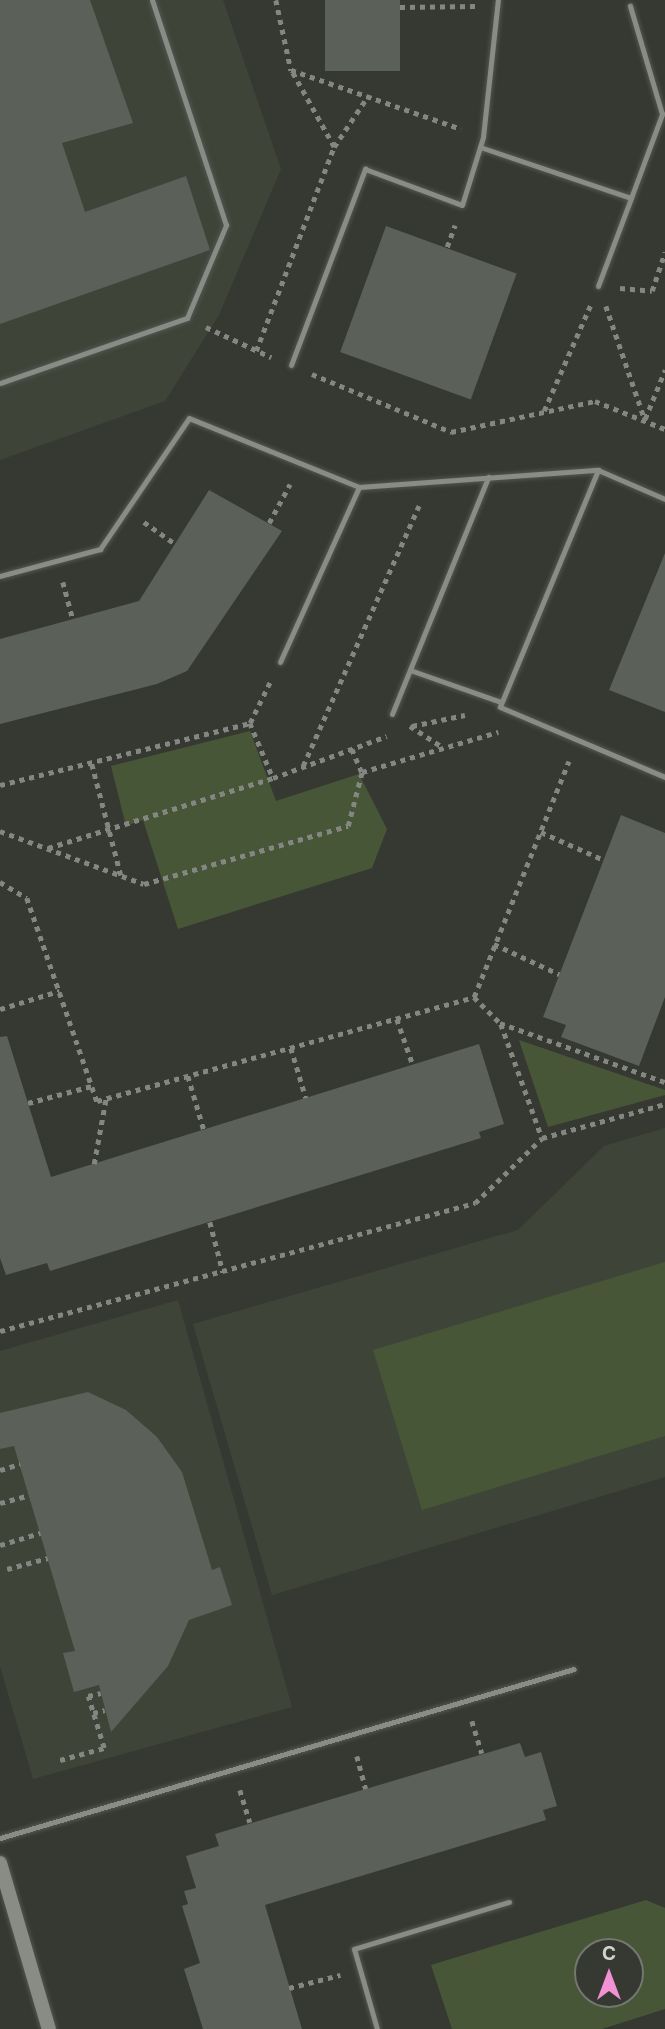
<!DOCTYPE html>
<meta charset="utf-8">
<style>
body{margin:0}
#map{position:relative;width:665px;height:2029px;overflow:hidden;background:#363932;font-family:Inter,sans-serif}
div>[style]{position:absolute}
.built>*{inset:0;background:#3e4538}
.green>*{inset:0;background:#485638}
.building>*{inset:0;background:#5b6058;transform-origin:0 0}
.path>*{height:4.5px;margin-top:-2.25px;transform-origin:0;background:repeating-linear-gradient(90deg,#848781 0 5px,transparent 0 10px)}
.roads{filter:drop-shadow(0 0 2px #535650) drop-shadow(0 0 2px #535650)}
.service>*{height:5px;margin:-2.5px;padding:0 2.5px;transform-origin:2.5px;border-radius:2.5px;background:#888c84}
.secondary>*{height:14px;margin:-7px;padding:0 7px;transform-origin:7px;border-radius:7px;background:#888c84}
span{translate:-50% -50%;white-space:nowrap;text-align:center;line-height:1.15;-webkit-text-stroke:5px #363932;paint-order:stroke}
.north{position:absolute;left:574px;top:1938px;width:70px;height:70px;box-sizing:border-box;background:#363932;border:2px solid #747770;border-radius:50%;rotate:0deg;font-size:19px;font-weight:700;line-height:28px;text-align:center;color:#d0d3ce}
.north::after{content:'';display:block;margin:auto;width:24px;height:32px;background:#f391d5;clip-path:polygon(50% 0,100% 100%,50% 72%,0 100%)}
</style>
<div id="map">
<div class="built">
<div style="clip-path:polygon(0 0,223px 0,281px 169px,219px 315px,165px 401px,0 460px)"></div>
<div style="clip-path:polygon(665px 1128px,665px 1477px,272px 1595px,193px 1324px,518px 1230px,604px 1146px)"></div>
<div style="clip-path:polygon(178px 1300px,292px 1707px,33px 1779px,0 1666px,0 1351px)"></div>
</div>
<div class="green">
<div style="clip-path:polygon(250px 731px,276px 801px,359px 774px,387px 829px,372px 868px,178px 929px,143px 820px,126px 826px,111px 766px)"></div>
<div style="clip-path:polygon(519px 1040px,665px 1090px,665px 1095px,548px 1127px)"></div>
<div style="clip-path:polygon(665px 1262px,665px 1436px,422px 1510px,373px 1350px)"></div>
<div style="clip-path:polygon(evenodd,646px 1900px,665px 1908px,665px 2009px,602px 2029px,452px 2029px,431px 1965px,646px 1900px,588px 1952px,630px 1952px,630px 1994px,588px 1994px,588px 1952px)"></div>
</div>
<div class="building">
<div style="clip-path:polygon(0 0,90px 0,133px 123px,62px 143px,85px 212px,186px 176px,210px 250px,0 324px)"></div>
<div style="left:325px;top:0;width:75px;height:71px"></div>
<div style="left:386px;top:226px;width:139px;height:134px;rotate:20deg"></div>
<div style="clip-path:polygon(209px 490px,282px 531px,187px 671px,157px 684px,0 724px,0 639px,139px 601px)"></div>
<div style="clip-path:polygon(665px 553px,665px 712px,609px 690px)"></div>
<div style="clip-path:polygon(621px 815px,665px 833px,665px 997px,639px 1066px,561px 1037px,566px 1025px,543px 1017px)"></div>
<div style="clip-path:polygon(7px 1036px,51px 1177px,479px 1044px,504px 1124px,479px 1132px,481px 1138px,50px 1271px,47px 1263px,6px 1275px,0 1258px,0 1037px)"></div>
<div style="clip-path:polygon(88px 1392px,126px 1410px,157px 1437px,182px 1472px,212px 1570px,220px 1567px,232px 1605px,189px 1620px,168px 1666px,111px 1732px,99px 1685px,74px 1692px,63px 1653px,75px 1651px,14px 1446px,0 1449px,0 1413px)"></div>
<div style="clip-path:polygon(520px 1743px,525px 1757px,541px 1752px,557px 1806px,543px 1810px,546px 1820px,265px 1905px,302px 2029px,203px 2029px,184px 1969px,200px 1963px,182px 1906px,188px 1904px,184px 1891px,196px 1888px,186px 1856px,219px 1846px,215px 1834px)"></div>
</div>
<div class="path">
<div style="left:276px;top:0;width:72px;rotate:77.9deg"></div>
<div style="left:291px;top:70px;width:180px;rotate:19.1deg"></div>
<div style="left:400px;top:7px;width:76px;rotate:-0.8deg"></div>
<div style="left:334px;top:147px;width:61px;rotate:-56.3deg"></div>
<div style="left:447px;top:247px;width:23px;rotate:-70deg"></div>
<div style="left:620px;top:288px;width:32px;rotate:5deg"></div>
<div style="left:652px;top:291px;width:41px;rotate:-71.6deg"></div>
<div style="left:606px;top:306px;width:120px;rotate:71.1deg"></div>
<div style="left:206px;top:327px;width:72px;rotate:24.8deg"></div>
<div style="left:256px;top:351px;width:218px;rotate:-69.1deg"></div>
<div style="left:334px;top:147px;width:88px;rotate:-119.2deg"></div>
<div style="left:312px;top:374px;width:151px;rotate:22.6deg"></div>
<div style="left:451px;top:432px;width:147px;rotate:-12.1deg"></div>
<div style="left:595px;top:401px;width:75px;rotate:21.8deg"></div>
<div style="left:544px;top:411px;width:115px;rotate:-66.3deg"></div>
<div style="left:645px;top:419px;width:53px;rotate:-67.8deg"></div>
<div style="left:144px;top:522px;width:38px;rotate:35deg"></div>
<div style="left:269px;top:523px;width:44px;rotate:-61.7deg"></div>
<div style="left:63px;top:582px;width:38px;rotate:75deg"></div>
<div style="left:250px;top:723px;width:60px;rotate:67.3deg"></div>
<div style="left:273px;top:778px;width:121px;rotate:-20.2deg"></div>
<div style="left:410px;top:726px;width:38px;rotate:33deg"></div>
<div style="left:412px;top:726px;width:54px;rotate:-11.7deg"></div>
<div style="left:352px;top:749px;width:25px;rotate:67deg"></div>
<div style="left:92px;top:764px;width:115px;rotate:75.4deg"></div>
<div style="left:303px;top:766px;width:285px;rotate:-66deg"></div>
<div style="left:0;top:785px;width:258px;rotate:-13.9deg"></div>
<div style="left:250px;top:723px;width:46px;rotate:-64deg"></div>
<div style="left:0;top:831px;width:153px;rotate:20.2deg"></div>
<div style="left:144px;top:884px;width:212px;rotate:-15.9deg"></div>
<div style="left:348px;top:826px;width:56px;rotate:-75.5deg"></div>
<div style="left:362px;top:772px;width:142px;rotate:-16.4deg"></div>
<div style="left:541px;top:832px;width:69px;rotate:24deg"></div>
<div style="left:48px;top:848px;width:236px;rotate:-17.3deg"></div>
<div style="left:0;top:882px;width:31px;rotate:31deg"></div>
<div style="left:27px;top:898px;width:215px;rotate:71deg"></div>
<div style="left:97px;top:1101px;width:391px;rotate:-15.4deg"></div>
<div style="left:494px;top:944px;width:72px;rotate:24.8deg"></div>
<div style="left:474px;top:997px;width:254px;rotate:-68.1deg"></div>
<div style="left:474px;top:997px;width:37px;rotate:45deg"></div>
<div style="left:500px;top:1023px;width:175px;rotate:19.7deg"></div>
<div style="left:0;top:1009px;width:62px;rotate:-17deg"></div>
<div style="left:397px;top:1019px;width:49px;rotate:70.8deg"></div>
<div style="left:501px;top:1024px;width:121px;rotate:70.2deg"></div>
<div style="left:291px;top:1048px;width:52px;rotate:73.3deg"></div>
<div style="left:188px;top:1076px;width:56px;rotate:73.5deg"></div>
<div style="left:28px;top:1103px;width:66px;rotate:-14.9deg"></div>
<div style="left:94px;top:1164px;width:67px;rotate:-79.7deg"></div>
<div style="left:210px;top:1222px;width:52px;rotate:75.4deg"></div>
<div style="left:0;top:1331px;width:492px;rotate:-15.1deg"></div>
<div style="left:475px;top:1203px;width:93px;rotate:-44.1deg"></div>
<div style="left:542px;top:1138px;width:128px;rotate:-15.5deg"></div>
<div style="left:0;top:1470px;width:21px;rotate:-17deg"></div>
<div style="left:0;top:1503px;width:30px;rotate:-15deg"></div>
<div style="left:0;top:1545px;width:42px;rotate:-16.7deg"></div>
<div style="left:7px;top:1569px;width:42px;rotate:-15deg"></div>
<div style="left:93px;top:1713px;width:12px;rotate:-14deg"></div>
<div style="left:472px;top:1721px;width:34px;rotate:73deg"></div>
<div style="left:357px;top:1756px;width:34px;rotate:75deg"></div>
<div style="left:60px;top:1760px;width:46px;rotate:-15.3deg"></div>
<div style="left:104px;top:1748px;width:54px;rotate:-107.1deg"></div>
<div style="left:88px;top:1696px;width:13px;rotate:-13deg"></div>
<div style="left:240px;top:1790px;width:34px;rotate:73deg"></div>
<div style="left:289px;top:1988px;width:53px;rotate:-14.3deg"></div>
</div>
<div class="roads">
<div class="service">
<div style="left:480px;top:147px;width:159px;rotate:18.7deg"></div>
<div style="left:631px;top:198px;width:90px;rotate:-69.7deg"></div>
<div style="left:662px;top:114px;width:113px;rotate:-106.5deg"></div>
<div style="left:598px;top:286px;width:94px;rotate:-69.4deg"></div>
<div style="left:291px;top:365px;width:210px;rotate:-69.3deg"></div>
<div style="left:365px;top:169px;width:103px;rotate:20.4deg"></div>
<div style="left:462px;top:205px;width:71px;rotate:-72.8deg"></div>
<div style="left:483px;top:137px;width:138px;rotate:-83.8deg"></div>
<div style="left:0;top:383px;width:198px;rotate:-19.2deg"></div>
<div style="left:187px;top:318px;width:101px;rotate:-67.2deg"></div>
<div style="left:226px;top:225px;width:237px;rotate:-108.2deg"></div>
<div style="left:598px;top:470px;width:256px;rotate:112.5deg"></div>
<div style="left:500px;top:707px;width:179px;rotate:23deg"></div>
<div style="left:0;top:576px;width:104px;rotate:-15.1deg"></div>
<div style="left:100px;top:549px;width:158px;rotate:-55.8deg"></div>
<div style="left:189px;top:418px;width:183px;rotate:22.1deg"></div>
<div style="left:359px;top:487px;width:240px;rotate:-4.1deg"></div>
<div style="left:598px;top:470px;width:73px;rotate:23.4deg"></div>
<div style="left:280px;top:662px;width:192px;rotate:-65.7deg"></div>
<div style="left:410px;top:670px;width:96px;rotate:19.4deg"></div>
<div style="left:392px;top:714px;width:256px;rotate:-67.9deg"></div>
<div style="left:0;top:1838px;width:598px;rotate:-16.41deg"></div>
<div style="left:377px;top:2029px;width:83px;rotate:-106deg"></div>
<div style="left:354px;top:1949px;width:162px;rotate:-16.9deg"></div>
</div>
<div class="secondary">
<div style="left:0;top:1863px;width:173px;rotate:73.6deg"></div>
</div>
</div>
<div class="north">С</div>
</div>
